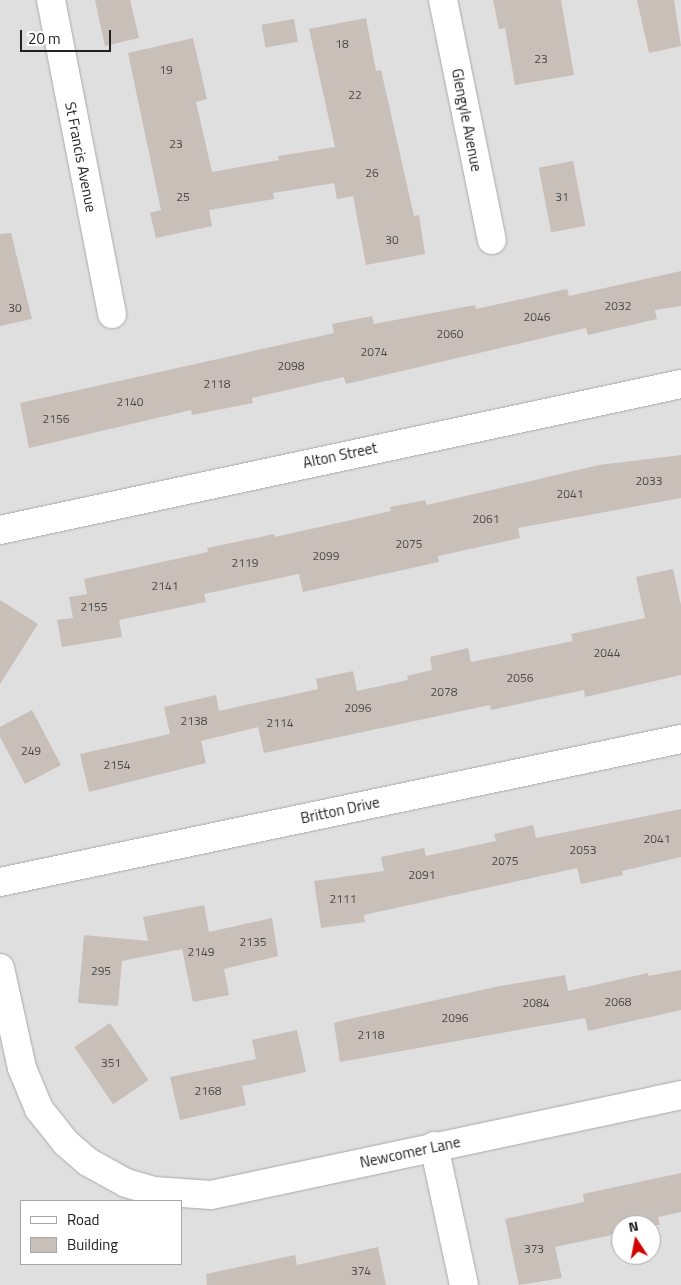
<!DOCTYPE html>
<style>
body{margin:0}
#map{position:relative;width:681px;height:1285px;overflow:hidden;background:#f2efe9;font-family:"Titillium Web",sans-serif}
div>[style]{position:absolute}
.residential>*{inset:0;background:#e0dfdf}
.building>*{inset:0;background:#c7bfb8;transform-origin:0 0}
.roads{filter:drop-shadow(0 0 1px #a9a9a9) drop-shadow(0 0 1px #a9a9a9)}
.street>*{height:28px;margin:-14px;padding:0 14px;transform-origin:14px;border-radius:14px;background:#fff}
span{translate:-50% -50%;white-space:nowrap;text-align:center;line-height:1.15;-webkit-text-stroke:5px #fff;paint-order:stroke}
.number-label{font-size:12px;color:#4b4948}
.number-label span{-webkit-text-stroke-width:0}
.street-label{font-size:15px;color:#222}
.legend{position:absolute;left:20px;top:1200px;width:162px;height:65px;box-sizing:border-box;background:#fff;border:1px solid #a7a7a7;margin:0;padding:6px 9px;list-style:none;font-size:15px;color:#222}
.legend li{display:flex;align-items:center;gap:10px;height:25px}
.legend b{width:25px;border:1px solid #a7a7a7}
.north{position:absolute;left:611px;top:1215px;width:50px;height:50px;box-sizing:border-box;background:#fff;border:1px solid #a7a7a7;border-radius:50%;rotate:349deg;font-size:14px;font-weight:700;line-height:20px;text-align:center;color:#222}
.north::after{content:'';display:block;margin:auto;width:18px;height:22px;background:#d40000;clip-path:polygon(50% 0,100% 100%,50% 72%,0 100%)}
.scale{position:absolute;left:20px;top:30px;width:91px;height:22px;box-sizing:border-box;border:2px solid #222;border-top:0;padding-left:6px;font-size:15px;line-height:18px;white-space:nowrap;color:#222;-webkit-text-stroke:4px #fff;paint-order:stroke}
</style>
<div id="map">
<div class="residential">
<div style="clip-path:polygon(evenodd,0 0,681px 0,681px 1285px,0 1285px,0 0,21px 1201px,181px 1201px,181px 1264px,21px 1264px,21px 1201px,0 0,621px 1225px,651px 1225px,651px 1255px,621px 1255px,621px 1225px)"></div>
</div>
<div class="building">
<div style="clip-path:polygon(95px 0,130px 0,139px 38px,105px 46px)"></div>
<div style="clip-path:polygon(493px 0,561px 0,574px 75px,515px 85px,505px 28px,499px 29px)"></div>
<div style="clip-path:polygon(637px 0,674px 0,681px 46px,649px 53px)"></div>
<div style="clip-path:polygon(366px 18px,376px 71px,381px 70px,414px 216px,419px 215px,425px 254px,366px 265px,353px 196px,337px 199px,334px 183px,273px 193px,274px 199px,209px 210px,212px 226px,156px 238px,150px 213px,161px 210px,128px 53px,193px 38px,207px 99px,196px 102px,212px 172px,279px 160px,278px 156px,335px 147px,309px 29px)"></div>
<div style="left:294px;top:19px;width:23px;height:33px;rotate:80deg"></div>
<div style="left:573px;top:161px;width:66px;height:35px;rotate:79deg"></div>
<div style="clip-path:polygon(11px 233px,32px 319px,0 326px,0 234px)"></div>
<div style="clip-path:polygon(681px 271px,681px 306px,655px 310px,657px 319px,588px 335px,586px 328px,346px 384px,344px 377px,252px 398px,253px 403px,192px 415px,191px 410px,29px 448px,20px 403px,334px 333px,332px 324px,372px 316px,374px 324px,475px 305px,476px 309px,567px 289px,569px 296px)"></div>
<div style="clip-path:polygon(681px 455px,681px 498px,518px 528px,520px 538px,438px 556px,439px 562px,303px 592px,299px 574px,204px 594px,206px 602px,119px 620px,122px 637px,62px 647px,57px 620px,73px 618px,69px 597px,87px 594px,84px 579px,208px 552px,207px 548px,274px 534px,275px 537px,391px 511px,390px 507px,425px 500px,427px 505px,599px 465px)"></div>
<div style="clip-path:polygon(673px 569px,681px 605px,681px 675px,585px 697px,584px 690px,491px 710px,490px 705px,264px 753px,258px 727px,201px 741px,206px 763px,89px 792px,80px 754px,170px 734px,164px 707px,216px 695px,219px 711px,318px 689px,316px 679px,353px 671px,357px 691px,408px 680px,407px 676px,432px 670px,430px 657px,468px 648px,471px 662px,573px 641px,571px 634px,645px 618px,636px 577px)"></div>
<div style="clip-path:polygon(0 600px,38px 624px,0 684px)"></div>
<div style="clip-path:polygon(32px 710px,61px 765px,25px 784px,0 737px,0 727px)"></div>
<div style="clip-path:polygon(681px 809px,681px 857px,622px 871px,623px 875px,581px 884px,577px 868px,364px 915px,365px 922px,321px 928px,314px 881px,384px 871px,381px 857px,424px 848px,426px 856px,496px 841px,494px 834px,533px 825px,536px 838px)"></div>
<div style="clip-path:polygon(204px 905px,209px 932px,272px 918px,278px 956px,224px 969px,229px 995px,193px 1002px,182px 949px,122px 961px,118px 1006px,78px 1003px,84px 935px,148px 941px,143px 917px)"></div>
<div style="clip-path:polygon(681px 970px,681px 1010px,588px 1031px,585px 1018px,340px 1062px,334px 1023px,345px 1020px,500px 986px,565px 975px,568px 991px,648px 973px,648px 976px)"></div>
<div style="left:110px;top:1023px;width:69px;height:43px;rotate:56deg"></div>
<div style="clip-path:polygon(297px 1030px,306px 1072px,242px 1086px,246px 1105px,180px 1120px,170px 1077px,256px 1059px,252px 1040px)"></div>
<div style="clip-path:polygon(681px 1173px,681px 1212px,658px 1217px,660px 1225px,621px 1225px,621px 1233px,555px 1247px,562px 1278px,519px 1285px,505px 1219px,584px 1202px,583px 1194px)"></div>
<div style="clip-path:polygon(378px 1247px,386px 1285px,207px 1285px,206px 1274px,295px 1255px,297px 1265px)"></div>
</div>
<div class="roads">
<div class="street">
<div style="left:51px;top:0;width:320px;rotate:79deg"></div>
<div style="left:443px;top:0;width:245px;rotate:78.5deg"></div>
<div style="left:0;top:530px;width:696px;rotate:-12.1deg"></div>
<div style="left:0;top:882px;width:696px;rotate:-11.86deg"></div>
<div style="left:0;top:968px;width:102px;rotate:77.6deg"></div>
<div style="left:22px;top:1068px;width:44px;rotate:67.5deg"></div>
<div style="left:39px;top:1109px;width:43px;rotate:51.5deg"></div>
<div style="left:66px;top:1143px;width:29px;rotate:41deg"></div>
<div style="left:88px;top:1162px;width:43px;rotate:28.9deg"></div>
<div style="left:126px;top:1183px;width:29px;rotate:16deg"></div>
<div style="left:154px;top:1191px;width:57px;rotate:4deg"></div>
<div style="left:211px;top:1195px;width:481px;rotate:-12deg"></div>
<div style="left:434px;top:1146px;width:142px;rotate:77.8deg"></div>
</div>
</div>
<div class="number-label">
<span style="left:342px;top:44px">18</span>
<span style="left:541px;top:59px">23</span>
<span style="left:166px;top:70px">19</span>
<span style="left:355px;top:95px">22</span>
<span style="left:176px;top:144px">23</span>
<span style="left:372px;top:173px">26</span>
<span style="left:183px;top:197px">25</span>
<span style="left:562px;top:197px">31</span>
<span style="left:392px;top:240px">30</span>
<span style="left:618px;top:306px">2032</span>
<span style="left:15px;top:308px">30</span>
<span style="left:537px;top:317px">2046</span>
<span style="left:450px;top:334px">2060</span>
<span style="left:374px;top:352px">2074</span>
<span style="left:291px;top:366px">2098</span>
<span style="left:217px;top:384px">2118</span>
<span style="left:130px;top:402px">2140</span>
<span style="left:56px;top:419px">2156</span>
<span style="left:649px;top:481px">2033</span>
<span style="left:570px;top:494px">2041</span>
<span style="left:486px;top:519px">2061</span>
<span style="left:409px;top:544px">2075</span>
<span style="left:326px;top:556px">2099</span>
<span style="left:245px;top:563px">2119</span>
<span style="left:165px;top:586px">2141</span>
<span style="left:94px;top:607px">2155</span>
<span style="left:607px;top:653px">2044</span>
<span style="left:520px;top:678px">2056</span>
<span style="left:444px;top:692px">2078</span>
<span style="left:358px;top:708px">2096</span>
<span style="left:194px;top:721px">2138</span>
<span style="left:280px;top:723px">2114</span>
<span style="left:31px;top:751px">249</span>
<span style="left:117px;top:765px">2154</span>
<span style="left:657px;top:839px">2041</span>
<span style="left:583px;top:850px">2053</span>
<span style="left:505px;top:861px">2075</span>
<span style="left:422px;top:875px">2091</span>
<span style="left:343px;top:899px">2111</span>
<span style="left:253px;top:942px">2135</span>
<span style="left:201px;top:952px">2149</span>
<span style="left:101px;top:971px">295</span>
<span style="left:618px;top:1002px">2068</span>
<span style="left:536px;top:1003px">2084</span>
<span style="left:455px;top:1018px">2096</span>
<span style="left:371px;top:1035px">2118</span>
<span style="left:111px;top:1063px">351</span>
<span style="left:208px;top:1091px">2168</span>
<span style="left:534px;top:1249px">373</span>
<span style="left:361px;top:1271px">374</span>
</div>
<div class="street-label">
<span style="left:467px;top:120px;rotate:79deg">Glengyle Avenue</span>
<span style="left:81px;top:157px;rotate:79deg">St Francis Avenue</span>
<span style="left:340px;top:455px;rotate:-12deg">Alton Street</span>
<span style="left:340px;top:810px;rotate:-12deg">Britton Drive</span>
<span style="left:410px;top:1152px;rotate:-12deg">Newcomer Lane</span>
</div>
<ul class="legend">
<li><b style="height:6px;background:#fff"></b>Road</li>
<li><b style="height:14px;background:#c7bfb8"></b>Building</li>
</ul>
<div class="north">N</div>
<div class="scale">20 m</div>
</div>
